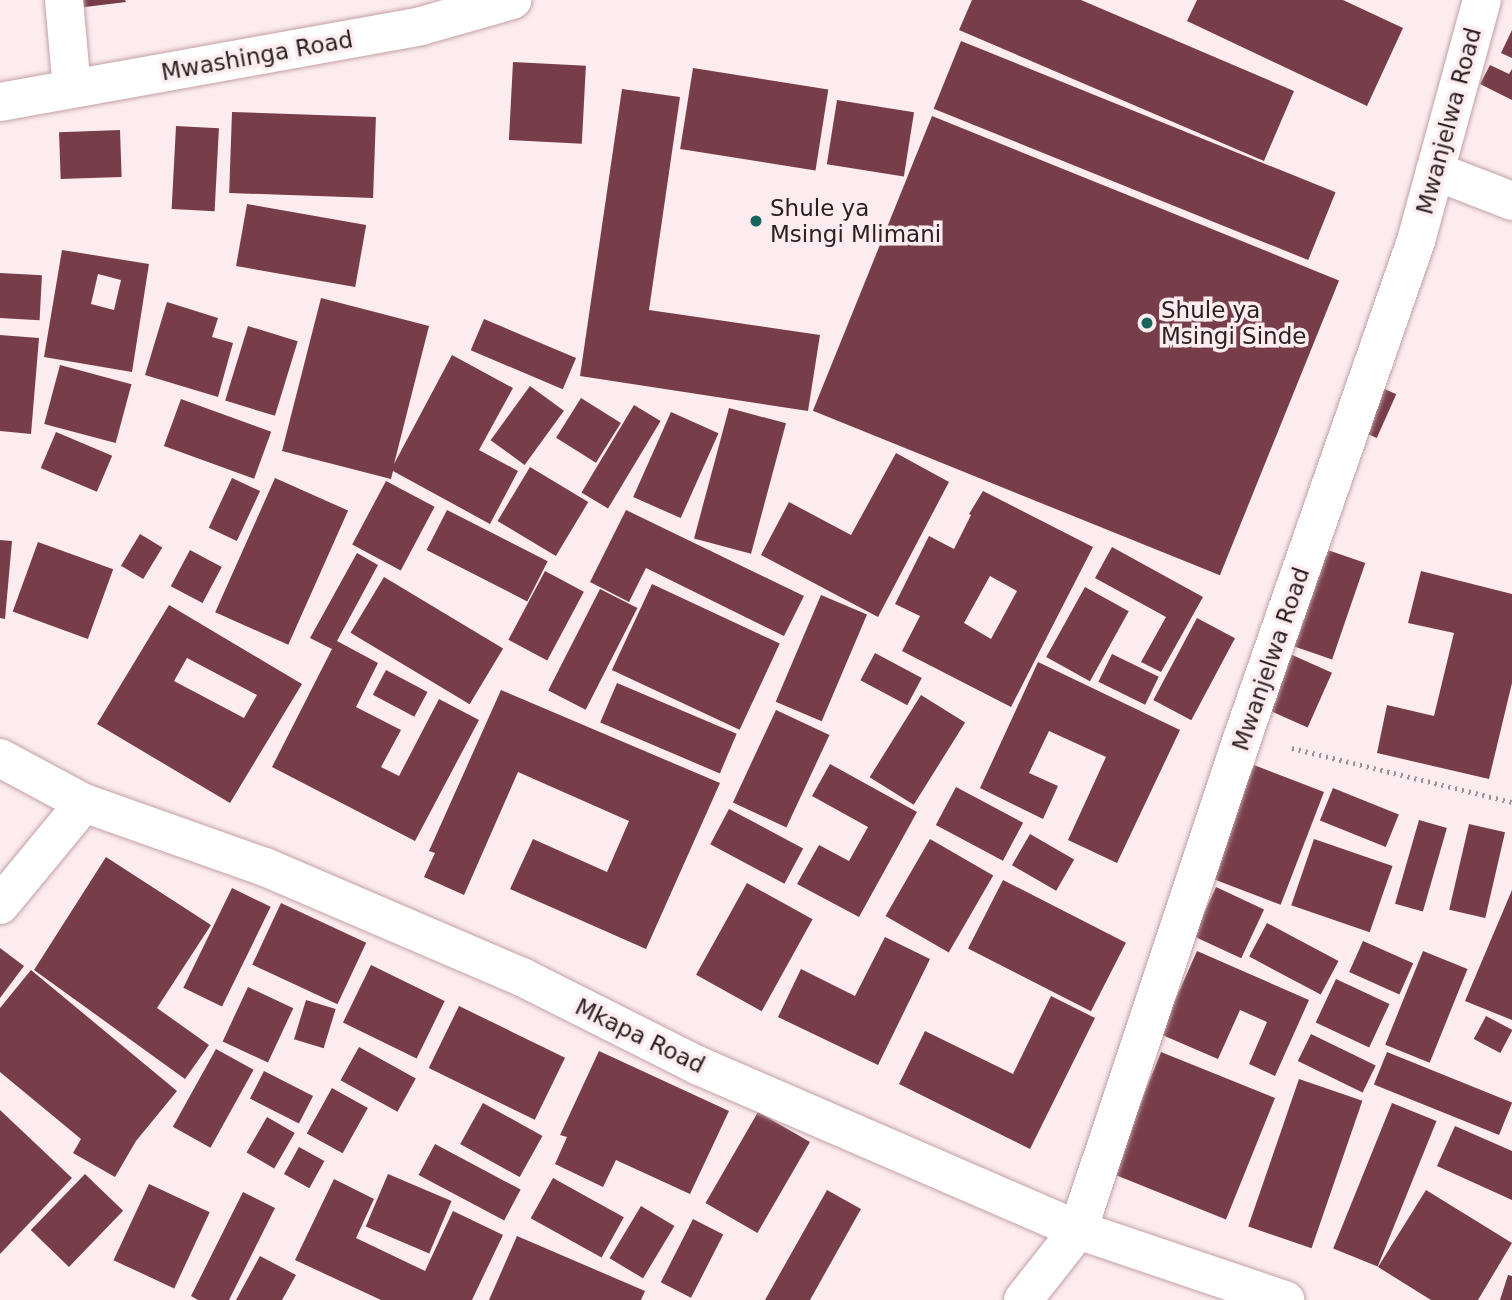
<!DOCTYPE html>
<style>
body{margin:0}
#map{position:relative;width:1512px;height:1300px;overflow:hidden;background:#fcecef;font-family:"DejaVu Sans",sans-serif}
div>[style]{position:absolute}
.building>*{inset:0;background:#773e49;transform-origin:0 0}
.path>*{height:4.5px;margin-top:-2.25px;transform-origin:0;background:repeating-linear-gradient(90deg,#9f9193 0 2px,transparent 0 7px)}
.roads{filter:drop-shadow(0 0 2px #c3a0a5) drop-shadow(0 0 2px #c3a0a5)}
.minor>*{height:38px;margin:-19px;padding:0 19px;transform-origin:19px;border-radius:19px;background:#fff}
.dots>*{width:19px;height:19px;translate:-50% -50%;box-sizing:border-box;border:4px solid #fcecef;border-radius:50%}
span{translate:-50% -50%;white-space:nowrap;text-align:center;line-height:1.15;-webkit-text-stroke:7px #fcecef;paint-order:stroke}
.street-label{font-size:23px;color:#2d2022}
.poi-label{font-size:23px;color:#2d2022}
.left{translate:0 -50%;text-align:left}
</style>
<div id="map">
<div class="building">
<div style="clip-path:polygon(76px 0,125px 0,126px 2px,77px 8px)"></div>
<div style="clip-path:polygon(972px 0,1081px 0,1294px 91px,1264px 161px,959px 30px)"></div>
<div style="clip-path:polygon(1197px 0,1343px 0,1403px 28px,1367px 106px,1187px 21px)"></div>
<div style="clip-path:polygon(1512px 30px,1512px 58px,1501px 53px)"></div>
<div style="left:961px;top:41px;width:404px;height:73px;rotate:22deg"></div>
<div style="left:513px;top:62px;width:73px;height:78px;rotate:3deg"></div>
<div style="clip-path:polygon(1490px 65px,1509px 74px,1512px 69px,1512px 100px,1480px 84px)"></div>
<div style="left:693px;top:68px;width:137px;height:82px;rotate:9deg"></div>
<div style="clip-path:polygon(622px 89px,680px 97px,649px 310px,820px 335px,808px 411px,580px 376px)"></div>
<div style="left:837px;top:100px;width:78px;height:65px;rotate:9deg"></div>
<div style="left:232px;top:112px;width:144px;height:81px;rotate:2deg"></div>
<div style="left:932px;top:116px;width:439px;height:318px;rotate:22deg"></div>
<div style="left:176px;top:126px;width:43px;height:83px;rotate:3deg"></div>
<div style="left:120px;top:130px;width:47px;height:61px;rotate:88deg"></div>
<div style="left:247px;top:204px;width:121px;height:63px;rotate:10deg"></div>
<div style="clip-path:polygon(evenodd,62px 250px,149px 264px,132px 372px,44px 357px,62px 250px,98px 274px,121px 280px,114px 310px,91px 304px,98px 274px)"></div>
<div style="left:0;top:273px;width:42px;height:45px;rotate:3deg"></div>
<div style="clip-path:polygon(321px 298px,429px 326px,394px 464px,452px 355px,513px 388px,479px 450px,518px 471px,490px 524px,393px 471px,391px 479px,282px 451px)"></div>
<div style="clip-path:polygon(167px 302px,218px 318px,212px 337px,233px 343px,218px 397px,145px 375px)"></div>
<div style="left:484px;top:319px;width:100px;height:34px;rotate:23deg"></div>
<div style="left:248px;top:326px;width:52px;height:78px;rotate:17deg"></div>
<div style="clip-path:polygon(0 335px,39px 338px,31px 434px,0 431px)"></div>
<div style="left:60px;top:365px;width:74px;height:61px;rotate:15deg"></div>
<div style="left:530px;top:386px;width:42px;height:67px;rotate:36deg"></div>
<div style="left:1378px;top:386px;width:20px;height:48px;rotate:24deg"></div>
<div style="left:581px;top:398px;width:47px;height:47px;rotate:32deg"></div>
<div style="left:181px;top:399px;width:96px;height:50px;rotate:20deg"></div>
<div style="left:634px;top:405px;width:31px;height:102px;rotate:31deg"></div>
<div style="left:729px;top:408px;width:59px;height:135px;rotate:15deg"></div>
<div style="left:671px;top:412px;width:52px;height:93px;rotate:24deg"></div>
<div style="left:56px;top:432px;width:61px;height:39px;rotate:23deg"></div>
<div style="clip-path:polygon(896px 453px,949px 482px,878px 617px,761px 555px,789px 502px,851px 535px)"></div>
<div style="left:530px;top:467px;width:68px;height:63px;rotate:31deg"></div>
<div style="left:232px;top:478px;width:31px;height:55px;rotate:25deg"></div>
<div style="left:275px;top:478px;width:80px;height:147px;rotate:24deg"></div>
<div style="left:386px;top:481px;width:55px;height:72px;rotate:28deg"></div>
<div style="clip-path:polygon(evenodd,983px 491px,1093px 547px,1011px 707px,902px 651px,920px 616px,895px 604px,929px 536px,954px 549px,971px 515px,969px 514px,983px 491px,990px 576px,1017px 591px,991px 639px,964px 623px,990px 576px)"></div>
<div style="left:447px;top:510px;width:113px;height:45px;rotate:27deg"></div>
<div style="clip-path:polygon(626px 510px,804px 596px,784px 636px,646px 568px,629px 602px,590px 582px)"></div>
<div style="left:140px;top:534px;width:26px;height:37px;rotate:31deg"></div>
<div style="clip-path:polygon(0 540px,12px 541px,5px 619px,0 618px)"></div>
<div style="left:38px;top:542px;width:80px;height:74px;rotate:20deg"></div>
<div style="clip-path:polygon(1112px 547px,1203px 597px,1161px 672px,1141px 662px,1166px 617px,1095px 578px)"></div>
<div style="left:1319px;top:547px;width:49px;height:102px;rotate:19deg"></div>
<div style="left:190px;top:550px;width:36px;height:41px;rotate:28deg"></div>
<div style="clip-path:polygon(357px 553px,378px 565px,337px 641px,378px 663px,356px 707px,401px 730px,381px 767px,399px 776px,439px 699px,479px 720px,415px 841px,272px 767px,332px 649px,310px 638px)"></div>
<div style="left:545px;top:571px;width:44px;height:78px;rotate:28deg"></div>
<div style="clip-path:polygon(1421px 571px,1512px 594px,1512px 683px,1489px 779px,1377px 753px,1387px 705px,1434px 716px,1454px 633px,1408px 623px)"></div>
<div style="left:384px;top:577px;width:139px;height:65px;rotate:31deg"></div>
<div style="left:652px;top:584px;width:141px;height:95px;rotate:25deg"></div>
<div style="left:1085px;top:587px;width:50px;height:80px;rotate:29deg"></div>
<div style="left:600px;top:589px;width:42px;height:114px;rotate:27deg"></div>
<div style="left:821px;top:595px;width:50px;height:116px;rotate:23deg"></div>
<div style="clip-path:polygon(evenodd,169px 605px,302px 684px,230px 803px,97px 724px,169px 605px,187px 658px,257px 695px,244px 718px,174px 681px,187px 658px)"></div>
<div style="left:1197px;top:618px;width:43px;height:93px;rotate:28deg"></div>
<div style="left:875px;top:653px;width:53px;height:31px;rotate:28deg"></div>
<div style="left:1112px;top:654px;width:52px;height:31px;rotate:26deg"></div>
<div style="left:1290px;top:654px;width:46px;height:60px;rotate:24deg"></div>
<div style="clip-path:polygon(1038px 662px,1180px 730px,1117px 863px,1068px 840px,1106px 757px,1049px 731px,1029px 773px,1058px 786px,1043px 819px,980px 788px)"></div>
<div style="left:386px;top:670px;width:47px;height:28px;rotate:28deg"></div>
<div style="left:617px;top:683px;width:130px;height:43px;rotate:23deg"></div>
<div style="clip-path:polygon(501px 690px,720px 783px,646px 949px,510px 889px,533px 839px,607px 872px,629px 821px,518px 772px,464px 895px,424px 877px,435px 853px,429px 851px)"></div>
<div style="left:921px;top:695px;width:52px;height:97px;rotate:32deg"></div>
<div style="left:776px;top:710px;width:59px;height:102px;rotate:25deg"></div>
<div style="clip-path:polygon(830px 764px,917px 812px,859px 917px,797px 884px,819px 845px,849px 861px,868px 827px,812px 796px)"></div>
<div style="left:1254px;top:765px;width:75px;height:121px;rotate:21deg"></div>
<div style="left:956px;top:787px;width:76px;height:43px;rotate:28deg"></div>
<div style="left:1333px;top:788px;width:71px;height:35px;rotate:22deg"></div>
<div style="left:729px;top:809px;width:84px;height:40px;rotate:28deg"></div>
<div style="left:1419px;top:820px;width:29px;height:87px;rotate:16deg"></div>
<div style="left:1469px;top:824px;width:37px;height:88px;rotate:13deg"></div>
<div style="left:1030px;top:834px;width:51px;height:36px;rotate:30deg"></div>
<div style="left:930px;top:839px;width:73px;height:89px;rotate:30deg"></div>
<div style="left:1314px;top:839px;width:83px;height:70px;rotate:19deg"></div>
<div style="clip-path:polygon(106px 857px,211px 925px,157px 1008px,209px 1045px,185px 1079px,34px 970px)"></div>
<div style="left:1003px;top:880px;width:138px;height:77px;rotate:27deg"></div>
<div style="left:747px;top:883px;width:75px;height:105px;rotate:29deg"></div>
<div style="left:1216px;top:887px;width:53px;height:54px;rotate:25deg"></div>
<div style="left:232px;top:888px;width:43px;height:111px;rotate:26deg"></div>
<div style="clip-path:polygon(1512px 890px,1512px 1020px,1465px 1001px)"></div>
<div style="left:281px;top:903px;width:94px;height:68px;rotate:25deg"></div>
<div style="left:1267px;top:923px;width:81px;height:38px;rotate:28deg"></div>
<div style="clip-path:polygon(885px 937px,930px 959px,878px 1065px,778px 1017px,801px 969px,855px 996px)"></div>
<div style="left:1363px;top:941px;width:55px;height:34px;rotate:24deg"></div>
<div style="clip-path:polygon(0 948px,24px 966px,0 998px)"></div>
<div style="clip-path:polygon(1197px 951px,1309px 1000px,1275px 1076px,1249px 1064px,1267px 1022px,1240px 1010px,1218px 1059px,1160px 1034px)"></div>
<div style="left:1423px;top:951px;width:48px;height:101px;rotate:22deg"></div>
<div style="left:371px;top:965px;width:82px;height:64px;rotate:26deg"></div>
<div style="clip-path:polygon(31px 970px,177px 1091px,136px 1141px,115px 1177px,73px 1153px,81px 1139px,0 1072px,0 1008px)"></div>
<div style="left:1336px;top:979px;width:59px;height:48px;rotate:25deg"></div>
<div style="left:248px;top:987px;width:50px;height:60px;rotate:25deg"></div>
<div style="clip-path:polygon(1051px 996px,1095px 1018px,1030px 1149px,899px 1084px,925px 1031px,1013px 1074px)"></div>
<div style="left:306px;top:1000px;width:31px;height:41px;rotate:17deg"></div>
<div style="left:459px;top:1006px;width:118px;height:69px;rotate:26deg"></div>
<div style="left:1486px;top:1016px;width:30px;height:26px;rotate:28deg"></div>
<div style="left:1311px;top:1034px;width:72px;height:30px;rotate:26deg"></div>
<div style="left:359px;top:1047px;width:65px;height:38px;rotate:29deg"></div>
<div style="left:216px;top:1049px;width:43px;height:89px;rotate:29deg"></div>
<div style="clip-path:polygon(599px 1051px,729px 1111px,690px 1194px,616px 1160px,603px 1187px,555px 1164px,567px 1137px,560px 1135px)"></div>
<div style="left:1161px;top:1052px;width:123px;height:131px;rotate:22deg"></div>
<div style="left:1387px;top:1052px;width:135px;height:35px;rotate:22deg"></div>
<div style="left:264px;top:1071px;width:55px;height:31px;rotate:27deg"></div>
<div style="left:1299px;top:1079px;width:67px;height:156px;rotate:19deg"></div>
<div style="left:332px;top:1088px;width:41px;height:52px;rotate:29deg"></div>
<div style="left:483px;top:1103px;width:68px;height:47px;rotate:29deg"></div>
<div style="left:1392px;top:1103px;width:48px;height:157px;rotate:22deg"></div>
<div style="clip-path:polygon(0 1110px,72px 1178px,0 1254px)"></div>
<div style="left:758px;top:1112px;width:60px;height:105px;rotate:30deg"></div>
<div style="left:267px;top:1117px;width:32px;height:41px;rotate:30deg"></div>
<div style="clip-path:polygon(1455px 1126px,1512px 1151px,1512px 1200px,1437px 1166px)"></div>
<div style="left:435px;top:1144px;width:97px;height:35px;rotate:28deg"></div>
<div style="left:299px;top:1147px;width:29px;height:31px;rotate:29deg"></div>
<div style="left:85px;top:1174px;width:53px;height:78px;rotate:44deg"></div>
<div style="left:388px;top:1174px;width:69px;height:57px;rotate:23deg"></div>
<div style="left:553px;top:1178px;width:81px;height:46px;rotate:29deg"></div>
<div style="clip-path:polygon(334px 1179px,374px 1199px,356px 1238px,425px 1271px,453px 1211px,503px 1235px,472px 1300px,381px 1300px,295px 1260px)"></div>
<div style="left:149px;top:1184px;width:67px;height:84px;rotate:25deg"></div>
<div style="clip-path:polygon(827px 1190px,861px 1209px,810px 1300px,765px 1300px)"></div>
<div style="clip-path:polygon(1426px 1190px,1512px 1243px,1478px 1300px,1431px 1300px,1378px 1267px)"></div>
<div style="clip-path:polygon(243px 1192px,275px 1208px,229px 1300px,198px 1300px,191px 1296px)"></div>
<div style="left:641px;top:1206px;width:39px;height:61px;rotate:31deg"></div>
<div style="left:693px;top:1219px;width:34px;height:71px;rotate:27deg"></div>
<div style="clip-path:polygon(517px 1236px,645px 1291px,641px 1300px,489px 1300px)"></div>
<div style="clip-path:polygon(260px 1256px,296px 1275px,282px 1300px,236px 1300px)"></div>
<div style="clip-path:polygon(1508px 1275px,1512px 1276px,1512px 1300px,1500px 1300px)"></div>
</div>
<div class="path">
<div style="left:1292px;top:748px;width:227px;rotate:13.8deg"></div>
</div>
<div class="roads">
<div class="minor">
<div style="left:64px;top:0;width:89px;rotate:84.9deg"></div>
<div style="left:0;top:102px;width:428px;rotate:-10.2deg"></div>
<div style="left:421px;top:26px;width:95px;rotate:-15.9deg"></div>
<div style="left:1435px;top:171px;width:83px;rotate:21.3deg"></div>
<div style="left:0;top:758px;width:95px;rotate:28.2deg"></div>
<div style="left:84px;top:803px;width:192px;rotate:19.5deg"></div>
<div style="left:265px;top:867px;width:280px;rotate:23.2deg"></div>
<div style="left:522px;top:977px;width:196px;rotate:26.7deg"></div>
<div style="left:697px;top:1065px;width:415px;rotate:23.4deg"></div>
<div style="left:1078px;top:1230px;width:219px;rotate:18.7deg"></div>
<div style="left:0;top:905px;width:132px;rotate:-50.5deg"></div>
<div style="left:1023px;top:1300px;width:89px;rotate:-51.8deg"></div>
<div style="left:1078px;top:1230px;width:521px;rotate:-71.53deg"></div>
<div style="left:1243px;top:736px;width:524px;rotate:-70.74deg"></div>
<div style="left:1416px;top:241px;width:250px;rotate:-74.7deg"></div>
</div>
</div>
<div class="dots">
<div style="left:756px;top:221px;background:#17645f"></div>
<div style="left:1147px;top:323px;background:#17645f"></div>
</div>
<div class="street-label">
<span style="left:257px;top:56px;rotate:-10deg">Mwashinga Road</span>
<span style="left:1449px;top:121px;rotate:-75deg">Mwanjelwa Road</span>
<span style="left:1271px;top:659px;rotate:-71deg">Mwanjelwa Road</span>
<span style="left:640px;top:1036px;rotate:26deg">Mkapa Road</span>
</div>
<div class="poi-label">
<span class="left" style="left:770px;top:221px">Shule ya<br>Msingi Mlimani</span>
<span class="left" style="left:1161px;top:323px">Shule ya<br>Msingi Sinde</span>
</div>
</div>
